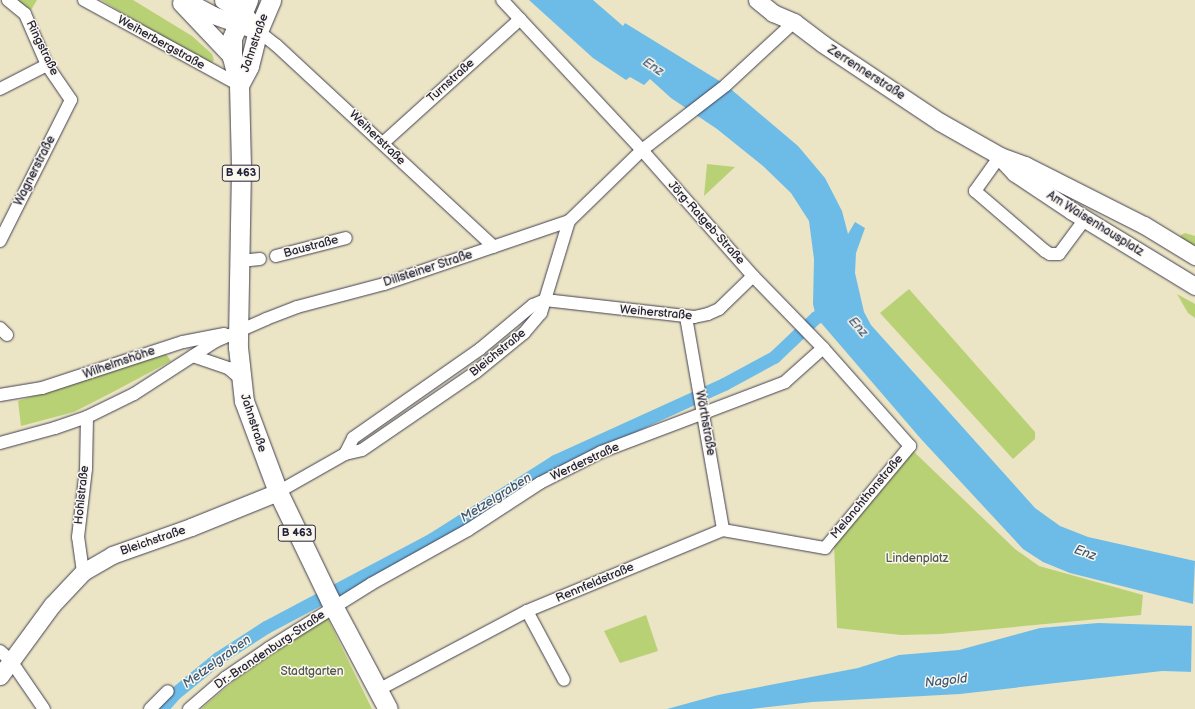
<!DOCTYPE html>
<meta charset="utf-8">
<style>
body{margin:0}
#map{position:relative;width:1195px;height:709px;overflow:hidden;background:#ebe4c5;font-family:"Balsamiq Sans",sans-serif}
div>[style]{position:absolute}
.green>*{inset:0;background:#b9d175}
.water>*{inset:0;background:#6dbce8}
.pier>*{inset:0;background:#ebe4c5}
.canal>*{height:13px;margin:-6.5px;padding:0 6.5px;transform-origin:6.5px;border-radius:6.5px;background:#6dbce8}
.roads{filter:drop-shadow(0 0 1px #403f50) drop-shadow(0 0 1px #403f50)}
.street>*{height:12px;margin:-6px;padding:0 6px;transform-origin:6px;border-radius:6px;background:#fff}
.secondary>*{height:17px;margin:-8.5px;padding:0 8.5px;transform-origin:8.5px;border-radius:8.5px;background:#fff}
.primary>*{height:19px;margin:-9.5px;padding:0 9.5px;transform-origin:9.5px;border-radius:9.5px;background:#fff}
span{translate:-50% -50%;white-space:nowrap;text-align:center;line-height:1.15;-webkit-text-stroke:3px #fbf7ec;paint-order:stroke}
.shield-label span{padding:1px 3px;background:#fbf7ec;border:1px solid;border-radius:3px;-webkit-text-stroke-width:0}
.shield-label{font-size:11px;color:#22223b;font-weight:700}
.street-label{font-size:12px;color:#22223b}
.park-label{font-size:12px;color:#4f574c}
.water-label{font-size:13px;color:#3c5878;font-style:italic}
</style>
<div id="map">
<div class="green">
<div style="clip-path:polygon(17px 0,37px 0,31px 10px)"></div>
<div style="clip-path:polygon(101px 0,133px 0,192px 36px,212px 54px,214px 60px,211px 64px,201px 60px)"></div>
<div style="clip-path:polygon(707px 164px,735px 167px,704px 196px)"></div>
<div style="clip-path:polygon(1185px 233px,1195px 236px,1195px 251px,1179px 241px,1181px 235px)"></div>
<div style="clip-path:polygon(909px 289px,1035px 432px,1035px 439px,1013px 459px,880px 313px)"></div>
<div style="clip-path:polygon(1177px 294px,1195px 304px,1195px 318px,1188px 313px)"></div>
<div style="clip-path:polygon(166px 354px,171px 361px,111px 393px,74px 412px,21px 426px,18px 401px)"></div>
<div style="clip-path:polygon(910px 448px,1015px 549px,1039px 566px,1143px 595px,1141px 615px,940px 634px,901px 635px,837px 628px,834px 541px)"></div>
<div style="clip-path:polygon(646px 615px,658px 651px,620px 663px,604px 631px)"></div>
<div style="clip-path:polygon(327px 617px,372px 709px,201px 709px,236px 679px)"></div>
</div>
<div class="water">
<div style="clip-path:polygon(529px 0,593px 0,623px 26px,625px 23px,726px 85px,798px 146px,825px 178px,842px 211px,848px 234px,855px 222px,865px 228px,856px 253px,855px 273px,864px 312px,871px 325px,1035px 508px,1060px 526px,1088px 537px,1195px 561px,1193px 604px,1070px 573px,1043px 562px,1023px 549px,921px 439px,816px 317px,813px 304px,814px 259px,809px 221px,791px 193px,763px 166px,717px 129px,671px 98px,650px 79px,644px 85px,630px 77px,626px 80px,593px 58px)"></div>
<div style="clip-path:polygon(1098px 623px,1195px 626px,1195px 672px,1162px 671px,960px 694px,812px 702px,751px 709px,667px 709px,718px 695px,858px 668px,899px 655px,959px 650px,1040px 628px)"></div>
</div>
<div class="pier">
<div style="clip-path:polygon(1192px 623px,1195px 624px,1195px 674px,1191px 674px)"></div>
</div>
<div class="canal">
<div style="left:161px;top:709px;width:20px;rotate:-49deg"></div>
<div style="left:174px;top:694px;width:57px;rotate:-39.3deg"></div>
<div style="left:218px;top:658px;width:57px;rotate:-32.9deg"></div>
<div style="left:266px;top:627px;width:188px;rotate:-27.9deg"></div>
<div style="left:432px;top:539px;width:146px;rotate:-32.4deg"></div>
<div style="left:555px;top:461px;width:186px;rotate:-24.5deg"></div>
<div style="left:724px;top:384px;width:57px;rotate:-28.4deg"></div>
<div style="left:774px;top:357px;width:58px;rotate:-43.6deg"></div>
<div style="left:816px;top:317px;width:17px;rotate:-13deg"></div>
</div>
<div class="roads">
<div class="street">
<div style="left:84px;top:0;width:177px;rotate:28.7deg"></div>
<div style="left:258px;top:31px;width:23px;rotate:38deg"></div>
<div style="left:276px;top:45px;width:297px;rotate:42.8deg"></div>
<div style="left:0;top:89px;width:53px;rotate:-27.1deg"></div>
<div style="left:383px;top:143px;width:185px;rotate:-42.1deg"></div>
<div style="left:1000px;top:156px;width:43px;rotate:125.5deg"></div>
<div style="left:975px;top:191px;width:92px;rotate:40.6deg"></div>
<div style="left:1045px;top:251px;width:6px;rotate:31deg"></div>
<div style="left:1050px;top:254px;width:9px"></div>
<div style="left:1059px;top:254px;width:44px;rotate:-53.4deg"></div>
<div style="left:0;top:241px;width:158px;rotate:-63.3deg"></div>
<div style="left:71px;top:100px;width:42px;rotate:-124.4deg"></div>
<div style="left:47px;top:65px;width:56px;rotate:-113.3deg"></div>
<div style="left:25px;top:14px;width:22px;rotate:-141deg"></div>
<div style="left:276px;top:256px;width:72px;rotate:-14.4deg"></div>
<div style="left:240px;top:261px;width:20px;rotate:-6deg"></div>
<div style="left:545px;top:300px;width:150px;rotate:6.5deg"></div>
<div style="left:694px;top:317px;width:14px;rotate:-12deg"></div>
<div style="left:708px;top:314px;width:12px;rotate:-24deg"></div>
<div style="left:719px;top:309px;width:47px;rotate:-44.1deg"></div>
<div style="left:686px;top:317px;width:216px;rotate:80.1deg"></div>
<div style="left:0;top:328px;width:10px;rotate:45deg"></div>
<div style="left:193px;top:356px;width:37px;rotate:19deg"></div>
<div style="left:228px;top:368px;width:16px;rotate:40deg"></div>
<div style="left:0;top:395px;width:43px;rotate:-9.5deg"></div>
<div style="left:42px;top:388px;width:148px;rotate:-18.1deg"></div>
<div style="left:183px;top:342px;width:42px;rotate:-11deg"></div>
<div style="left:0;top:443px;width:57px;rotate:-15.3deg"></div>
<div style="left:55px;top:428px;width:34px;rotate:-19deg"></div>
<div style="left:87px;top:417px;width:52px;rotate:-26.1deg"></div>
<div style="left:134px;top:394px;width:98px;rotate:-32.9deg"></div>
<div style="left:216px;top:341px;width:55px;rotate:-23.7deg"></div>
<div style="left:266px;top:319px;width:33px;rotate:-21deg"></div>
<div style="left:297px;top:307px;width:90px;rotate:-14.8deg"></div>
<div style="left:384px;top:284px;width:195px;rotate:-18.8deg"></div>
<div style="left:569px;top:221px;width:102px;rotate:-44.2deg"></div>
<div style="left:642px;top:150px;width:106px;rotate:-37.7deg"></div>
<div style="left:726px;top:85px;width:93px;rotate:-42.8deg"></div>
<div style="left:345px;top:454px;width:18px;rotate:-63deg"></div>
<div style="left:353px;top:438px;width:155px;rotate:-35deg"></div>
<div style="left:480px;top:349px;width:69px;rotate:-39.7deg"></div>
<div style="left:533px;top:305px;width:13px;rotate:-23deg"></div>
<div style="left:278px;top:492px;width:77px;rotate:-29.6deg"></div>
<div style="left:345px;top:454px;width:17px;rotate:-13deg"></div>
<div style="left:362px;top:450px;width:138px;rotate:-34.4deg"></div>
<div style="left:476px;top:372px;width:62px;rotate:-39.1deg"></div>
<div style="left:524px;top:333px;width:26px;rotate:-50deg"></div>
<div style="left:541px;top:313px;width:96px;rotate:-73.1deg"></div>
<div style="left:83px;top:572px;width:35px;rotate:-98deg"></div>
<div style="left:78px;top:537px;width:68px;rotate:-83.3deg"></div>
<div style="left:86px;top:469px;width:52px;rotate:-88.9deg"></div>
<div style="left:527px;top:611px;width:78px;rotate:61.8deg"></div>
<div style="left:0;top:651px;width:15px;rotate:42deg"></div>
<div style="left:11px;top:661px;width:58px;rotate:55.5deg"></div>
<div style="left:378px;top:690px;width:169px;rotate:-27.9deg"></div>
<div style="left:527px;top:611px;width:212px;rotate:-22.5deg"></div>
<div style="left:723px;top:530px;width:104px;rotate:10deg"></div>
<div style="left:825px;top:548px;width:133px;rotate:-50.2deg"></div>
<div style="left:910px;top:446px;width:131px;rotate:-131.6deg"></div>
<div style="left:823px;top:348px;width:100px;rotate:-134.2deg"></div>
<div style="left:753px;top:276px;width:168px;rotate:-131.4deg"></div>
<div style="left:642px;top:150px;width:205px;rotate:-133deg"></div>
<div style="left:150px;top:709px;width:25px;rotate:-45deg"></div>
<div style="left:189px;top:709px;width:48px;rotate:-40.7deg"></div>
<div style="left:225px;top:678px;width:53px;rotate:-34.3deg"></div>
<div style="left:269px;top:648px;width:120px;rotate:-32.1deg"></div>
<div style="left:371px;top:584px;width:111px;rotate:-29.1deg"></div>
<div style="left:468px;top:530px;width:86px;rotate:-33.1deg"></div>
<div style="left:540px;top:483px;width:68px;rotate:-26.9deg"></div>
<div style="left:601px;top:452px;width:197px;rotate:-20.8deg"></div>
<div style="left:785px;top:382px;width:51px;rotate:-41.8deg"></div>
</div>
<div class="secondary">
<div style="left:185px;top:0;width:32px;rotate:28deg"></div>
<div style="left:213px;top:15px;width:48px;rotate:19.6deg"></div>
<div style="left:223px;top:0;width:22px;rotate:32deg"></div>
<div style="left:242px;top:12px;width:13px;rotate:48deg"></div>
<div style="left:757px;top:0;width:21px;rotate:39deg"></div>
<div style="left:773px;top:13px;width:23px;rotate:23deg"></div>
<div style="left:794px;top:22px;width:36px;rotate:37deg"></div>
<div style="left:823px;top:44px;width:141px;rotate:33.7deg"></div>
<div style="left:940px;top:122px;width:69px;rotate:29.5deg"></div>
<div style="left:1000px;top:156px;width:27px;rotate:20deg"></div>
<div style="left:1025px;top:165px;width:133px;rotate:26.8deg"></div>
<div style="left:1144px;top:225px;width:60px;rotate:31.3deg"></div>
<div style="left:181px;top:3px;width:74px;rotate:46.6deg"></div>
<div style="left:1002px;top:159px;width:19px;rotate:47deg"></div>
<div style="left:1015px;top:173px;width:69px;rotate:33.7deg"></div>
<div style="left:1072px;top:211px;width:144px;rotate:31.4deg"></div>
<div style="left:0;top:676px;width:88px;rotate:-53.8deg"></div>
<div style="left:52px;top:605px;width:45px;rotate:-46.8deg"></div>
<div style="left:83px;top:572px;width:34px;rotate:-30deg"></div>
<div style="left:112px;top:555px;width:84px;rotate:-19.5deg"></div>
<div style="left:191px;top:527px;width:94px;rotate:-21.9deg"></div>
</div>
<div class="primary">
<div style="left:248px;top:0;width:41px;rotate:112.8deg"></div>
<div style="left:232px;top:38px;width:19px;rotate:90deg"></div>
<div style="left:232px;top:57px;width:29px;rotate:76deg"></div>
<div style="left:239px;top:85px;width:82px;rotate:88.6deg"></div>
<div style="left:241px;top:167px;width:180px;rotate:91deg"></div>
<div style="left:238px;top:347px;width:54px;rotate:83.7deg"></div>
<div style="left:244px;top:401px;width:97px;rotate:69.5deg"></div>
<div style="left:278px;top:492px;width:120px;rotate:64.3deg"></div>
<div style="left:330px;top:600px;width:123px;rotate:62deg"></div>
<div style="left:239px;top:85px;width:21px;rotate:-62deg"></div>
<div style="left:249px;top:66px;width:36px;rotate:-76deg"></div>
<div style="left:258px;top:31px;width:34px;rotate:-67deg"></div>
</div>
</div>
<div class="shield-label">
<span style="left:241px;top:173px">B 463</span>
<span style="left:297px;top:533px">B 463</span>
</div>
<div class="street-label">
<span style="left:161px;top:43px;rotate:29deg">Weiherbergstraße</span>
<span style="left:255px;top:43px;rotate:-71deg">Jahnstraße</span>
<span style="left:42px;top:48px;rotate:64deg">Ringstraße</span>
<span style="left:866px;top:73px;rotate:33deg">Zerrennerstraße</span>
<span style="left:451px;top:81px;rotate:-42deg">Turnstraße</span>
<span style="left:377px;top:138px;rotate:44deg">Weiherstraße</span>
<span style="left:35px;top:171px;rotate:-63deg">Wagnerstraße</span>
<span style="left:706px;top:223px;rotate:48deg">Jörg-Ratgeb-Straße</span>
<span style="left:1095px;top:224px;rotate:32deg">Am Waisenhausplatz</span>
<span style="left:311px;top:247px;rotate:-15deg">Baustraße</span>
<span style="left:428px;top:269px;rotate:-18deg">Dillsteiner Straße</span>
<span style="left:656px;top:313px;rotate:5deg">Weiherstraße</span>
<span style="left:498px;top:353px;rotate:-39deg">Bleichstraße</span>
<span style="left:119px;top:363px;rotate:-19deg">Wilhelmshöhe</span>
<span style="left:253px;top:423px;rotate:72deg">Jahnstraße</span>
<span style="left:705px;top:423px;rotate:80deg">Wörthstraße</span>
<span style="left:585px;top:462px;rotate:-25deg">Werderstraße</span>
<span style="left:82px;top:495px;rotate:-84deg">Hohlstraße</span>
<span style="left:867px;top:497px;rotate:-50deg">Melanchthonstraße</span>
<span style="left:153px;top:541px;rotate:-19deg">Bleichstraße</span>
<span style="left:595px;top:583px;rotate:-23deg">Rennfeldstraße</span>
<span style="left:270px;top:650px;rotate:-34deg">Dr.-Brandenburg-Straße</span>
</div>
<div class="park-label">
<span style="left:917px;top:559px">Lindenplatz</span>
<span style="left:312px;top:672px">Stadtgarten</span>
</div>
<div class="water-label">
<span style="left:653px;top:67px;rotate:34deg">Enz</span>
<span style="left:858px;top:327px;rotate:49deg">Enz</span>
<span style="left:496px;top:498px;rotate:-32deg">Metzelgraben</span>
<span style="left:1085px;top:553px;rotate:19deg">Enz</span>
<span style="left:217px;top:662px;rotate:-36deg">Metzelgraben</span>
<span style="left:946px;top:681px;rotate:-6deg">Nagold</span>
</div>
</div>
